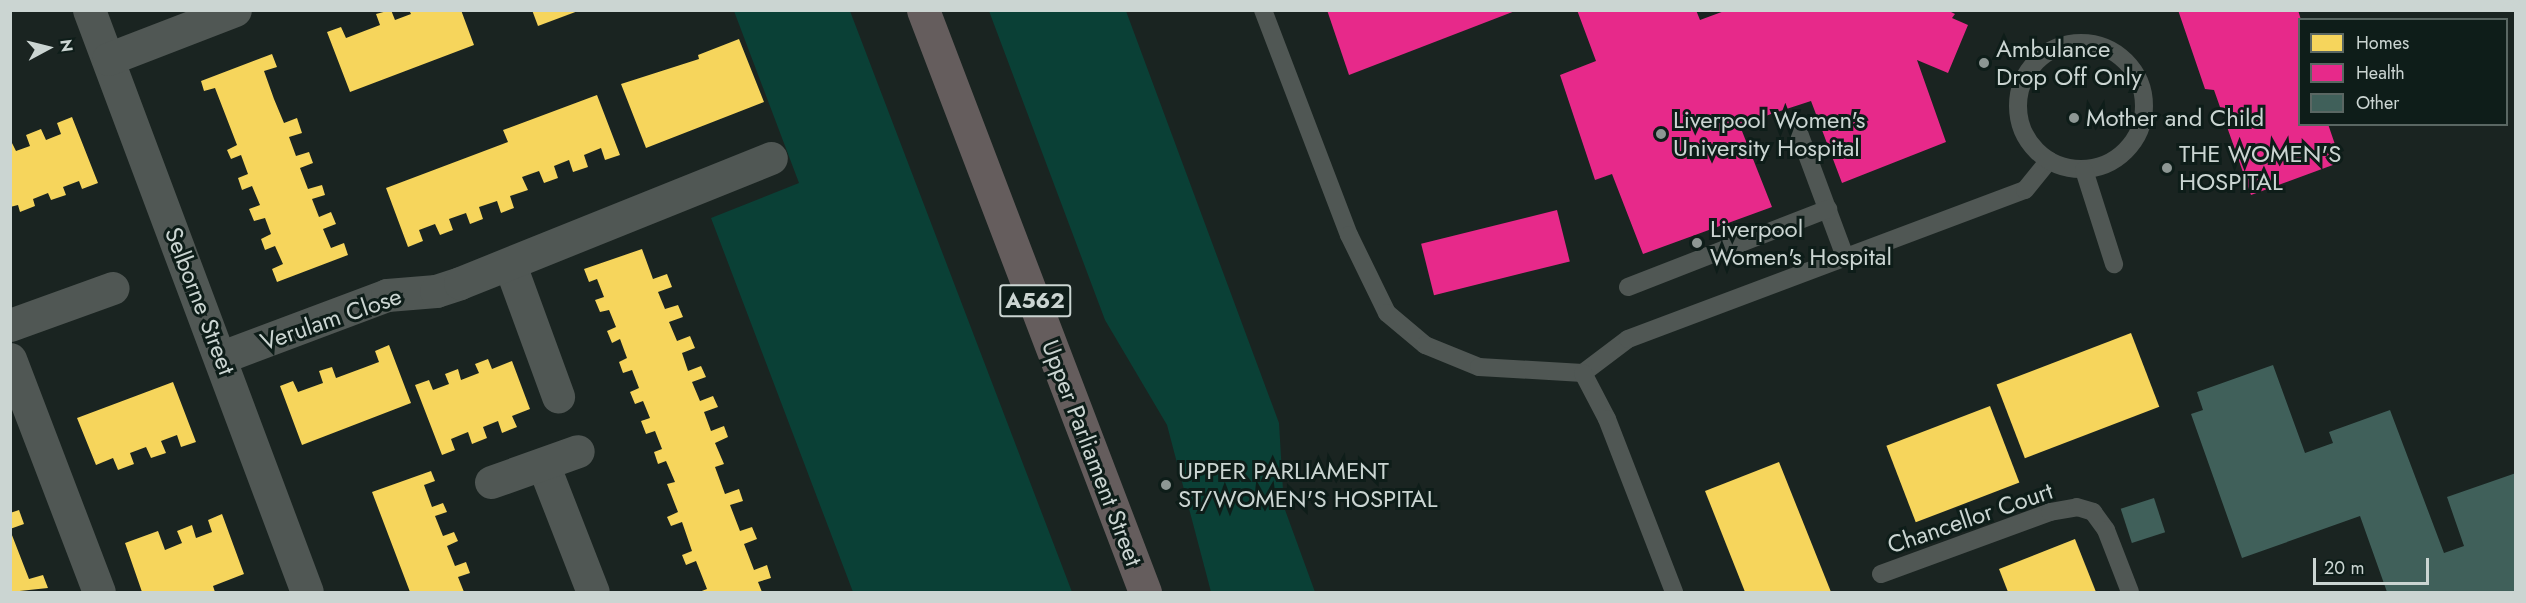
<!DOCTYPE html>
<style>
body{margin:0}
#map{position:relative;width:2526px;height:603px;overflow:hidden;background:#1a2421;font-family:Jost,sans-serif}
div>[style]{position:absolute}
.green>*{inset:0;background:#0a4036}
.homes>*{inset:0;background:#f6d55c;transform-origin:0 0}
.health>*{inset:0;background:#e7298a;transform-origin:0 0}
.building>*{inset:0;background:#40605a;transform-origin:0 0}
.lane>*{height:18px;margin:-9px;padding:0 9px;transform-origin:9px;border-radius:9px;background:#505754}
.lane>.ring{margin:-9px;padding:0;box-sizing:content-box;background:none;border:18px solid #505754;border-radius:50%}
.street>*{height:33px;margin:-16.5px;padding:0 16.5px;transform-origin:16.5px;border-radius:16.5px;background:#505754}
.highway>*{height:33px;margin:-16.5px;padding:0 16.5px;transform-origin:16.5px;border-radius:16.5px;background:#655d5d}
.dots>*{width:16px;height:16px;translate:-50% -50%;box-sizing:border-box;border:3px solid #0e1d19;border-radius:50%}
span{translate:-50% -50%;white-space:nowrap;text-align:center;line-height:1.15;-webkit-text-stroke:6px #0e1d19;paint-order:stroke}
.shield-label span{padding:2px 4px;background:#0e1d19;border:2px solid;border-radius:4px;-webkit-text-stroke-width:0}
.shield-label{font-size:22px;color:#cbd5d2;font-weight:700}
.poi-label{font-size:24px;color:#cbd5d2}
.left{translate:0 -50%;text-align:left}
.street-label{font-size:24px;color:#cbd5d2}
.frame{position:absolute;inset:0;border:12px solid #cbd5d2;pointer-events:none}
.legend{position:absolute;left:2298px;top:18px;width:210px;height:108px;box-sizing:border-box;background:#0e1d19;border:2px solid #5a6763;margin:0;padding:8px 10px;list-style:none;font-size:18px;color:#cbd5d2}
.legend li{display:flex;align-items:center;gap:12px;height:30px}
.legend b{width:30px;border:2px solid #5a6763}
.north{position:absolute;left:18px;top:18px;width:60px;height:60px;-webkit-text-stroke:4px #0e1d19;paint-order:stroke;rotate:83deg;font-size:16px;font-weight:700;line-height:24px;text-align:center;color:#cbd5d2}
.north::after{content:'';display:block;margin:auto;width:21px;height:27px;background:#cbd5d2;clip-path:polygon(50% 0,100% 100%,50% 72%,0 100%)}
.scale{position:absolute;left:2313px;top:558px;width:116px;height:27px;box-sizing:border-box;border:3px solid #cbd5d2;border-top:0;padding-left:8px;font-size:18px;line-height:21px;white-space:nowrap;color:#cbd5d2;-webkit-text-stroke:4px #0e1d19;paint-order:stroke}
</style>
<div id="map">
<div class="green">
<div style="clip-path:polygon(734px 11px,850px 11px,1072px 592px,853px 592px,711px 218px,799px 183px)"></div>
<div style="clip-path:polygon(989px 11px,1126px 11px,1279px 423px,1284px 507px,1315px 592px,1211px 592px,1167px 425px,1105px 320px)"></div>
</div>
<div class="homes">
<div style="clip-path:polygon(391px 10px,395px 20px,411px 14px,409px 10px,461px 10px,474px 45px,350px 92px,327px 32px,341px 27px,346px 38px,380px 25px,376px 14px)"></div>
<div style="clip-path:polygon(532px 10px,578px 10px,578px 11px,538px 26px)"></div>
<div style="clip-path:polygon(739px 39px,764px 102px,646px 148px,621px 84px,699px 59px,698px 55px)"></div>
<div style="clip-path:polygon(272px 54px,277px 67px,264px 71px,274px 99px,284px 123px,297px 118px,302px 133px,289px 137px,296px 156px,309px 152px,313px 163px,300px 168px,308px 189px,322px 185px,325px 195px,312px 199px,319px 217px,331px 212px,336px 224px,323px 229px,331px 248px,344px 243px,348px 255px,277px 282px,272px 269px,283px 264px,275px 246px,265px 250px,261px 239px,271px 234px,265px 218px,254px 221px,249px 209px,260px 205px,252px 186px,242px 190px,238px 178px,248px 174px,241px 155px,231px 159px,227px 150px,237px 145px,215px 88px,204px 91px,201px 81px)"></div>
<div style="clip-path:polygon(597px 95px,620px 155px,605px 160px,601px 148px,584px 155px,588px 167px,573px 172px,569px 160px,554px 166px,558px 178px,544px 183px,539px 171px,522px 177px,528px 190px,510px 196px,514px 208px,501px 213px,497px 201px,479px 207px,483px 219px,470px 224px,466px 213px,449px 219px,453px 230px,440px 235px,435px 224px,419px 230px,423px 241px,408px 247px,386px 188px,508px 142px,503px 130px)"></div>
<div style="clip-path:polygon(72px 117px,98px 183px,82px 189px,79px 181px,63px 187px,66px 195px,51px 200px,48px 193px,33px 199px,35px 206px,20px 212px,18px 205px,10px 207px,10px 139px,16px 151px,30px 146px,26px 135px,41px 129px,46px 140px,61px 134px,57px 123px)"></div>
<div style="clip-path:polygon(642px 249px,653px 279px,667px 274px,672px 287px,658px 292px,665px 309px,678px 305px,683px 317px,669px 322px,677px 341px,690px 336px,695px 348px,682px 353px,688px 371px,701px 366px,706px 377px,692px 382px,700px 401px,713px 396px,718px 407px,704px 412px,711px 431px,724px 426px,728px 437px,715px 443px,724px 464px,715px 467px,725px 494px,739px 489px,743px 501px,730px 505px,740px 531px,752px 527px,757px 539px,744px 544px,754px 570px,767px 565px,771px 578px,758px 582px,762px 592px,699px 592px,707px 589px,696px 561px,686px 565px,682px 555px,692px 551px,682px 522px,671px 526px,667px 517px,678px 512px,667px 484px,675px 482px,666px 461px,658px 464px,654px 452px,662px 449px,655px 431px,646px 434px,641px 421px,650px 418px,643px 401px,635px 404px,630px 392px,639px 388px,632px 370px,623px 373px,619px 362px,627px 358px,620px 339px,612px 343px,607px 331px,616px 327px,609px 310px,600px 312px,595px 300px,604px 297px,597px 279px,589px 282px,584px 269px)"></div>
<div style="left:2131px;top:333px;width:79px;height:144px;rotate:69deg"></div>
<div style="clip-path:polygon(389px 345px,411px 403px,302px 445px,280px 386px,293px 381px,298px 392px,323px 383px,319px 371px,332px 367px,336px 378px,363px 368px,379px 362px,375px 351px)"></div>
<div style="clip-path:polygon(488px 359px,492px 369px,512px 361px,530px 409px,512px 416px,517px 427px,502px 433px,498px 421px,483px 427px,487px 438px,472px 444px,468px 432px,451px 439px,455px 450px,442px 455px,415px 385px,429px 380px,433px 390px,449px 384px,445px 374px,458px 369px,461px 380px,479px 373px,475px 364px)"></div>
<div style="clip-path:polygon(173px 382px,196px 442px,181px 447px,177px 435px,161px 441px,166px 453px,151px 458px,146px 447px,130px 453px,134px 464px,118px 470px,113px 458px,96px 465px,77px 418px)"></div>
<div style="left:1990px;top:406px;width:82px;height:111px;rotate:69deg"></div>
<div style="clip-path:polygon(1779px 462px,1831px 592px,1745px 592px,1705px 491px)"></div>
<div style="clip-path:polygon(431px 471px,435px 481px,424px 485px,432px 507px,443px 503px,447px 512px,435px 516px,443px 536px,454px 532px,458px 541px,447px 546px,455px 566px,466px 562px,470px 573px,458px 577px,464px 592px,410px 592px,372px 492px)"></div>
<div style="clip-path:polygon(19px 510px,24px 524px,10px 529px,10px 513px)"></div>
<div style="clip-path:polygon(222px 514px,244px 574px,213px 586px,215px 592px,142px 592px,125px 543px,158px 531px,165px 550px,182px 543px,177px 531px,192px 525px,196px 538px,212px 532px,208px 520px)"></div>
<div style="clip-path:polygon(10px 530px,29px 579px,43px 575px,48px 588px,10px 592px)"></div>
<div style="clip-path:polygon(2075px 539px,2096px 592px,2008px 592px,1999px 569px)"></div>
</div>
<div class="health">
<div style="clip-path:polygon(1327px 10px,1515px 10px,1515px 11px,1349px 75px)"></div>
<div style="clip-path:polygon(1577px 10px,1696px 10px,1700px 20px,1727px 10px,1947px 10px,1955px 14px,1952px 18px,1968px 25px,1948px 73px,1917px 60px,1946px 142px,1842px 183px,1811px 101px,1771px 114px,1740px 126px,1772px 207px,1643px 254px,1612px 174px,1595px 180px,1560px 75px,1596px 61px)"></div>
<div style="clip-path:polygon(2178px 10px,2298px 10px,2301px 20px,2300px 124px,2328px 124px,2341px 162px,2251px 195px,2214px 90px,2205px 89px)"></div>
<div style="left:1557px;top:210px;width:53px;height:140px;rotate:76deg"></div>
</div>
<div class="building">
<div style="clip-path:polygon(2273px 365px,2305px 453px,2333px 443px,2329px 432px,2390px 410px,2444px 553px,2464px 546px,2447px 497px,2516px 473px,2516px 592px,2387px 592px,2360px 516px,2242px 558px,2191px 414px,2203px 410px,2197px 392px)"></div>
<div style="left:2154px;top:498px;width:36px;height:35px;rotate:72deg"></div>
</div>
<div class="lane">
<div style="left:1263px;top:10px;width:241px;rotate:69.1deg"></div>
<div style="left:1349px;top:235px;width:87px;rotate:64deg"></div>
<div style="left:1387px;top:313px;width:50px;rotate:40.1deg"></div>
<div style="left:1425px;top:345px;width:58px;rotate:22.2deg"></div>
<div style="left:1479px;top:367px;width:104px;rotate:3.3deg"></div>
<div style="left:1583px;top:373px;width:56px;rotate:-37.1deg"></div>
<div style="left:1628px;top:339px;width:424px;rotate:-20.6deg"></div>
<div style="left:2025px;top:190px;width:38px;rotate:-51deg"></div>
<div class="ring" style="left:2018px;top:43px;width:108px;height:108px"></div>
<div style="left:1799px;top:133px;width:132px;rotate:69.6deg"></div>
<div style="left:2084px;top:170px;width:99px;rotate:72.3deg"></div>
<div style="left:1628px;top:287px;width:215px;rotate:-21.3deg"></div>
<div style="left:1583px;top:373px;width:52px;rotate:62.4deg"></div>
<div style="left:1607px;top:419px;width:186px;rotate:68.8deg"></div>
<div style="left:1881px;top:574px;width:180px;rotate:-20.1deg"></div>
<div style="left:2050px;top:512px;width:27px;rotate:-10deg"></div>
<div style="left:2077px;top:507px;width:17px;rotate:17deg"></div>
<div style="left:2093px;top:512px;width:22px;rotate:54deg"></div>
<div style="left:2106px;top:530px;width:66px;rotate:68.8deg"></div>
</div>
<div class="street">
<div style="left:89px;top:10px;width:621px;rotate:69.47deg"></div>
<div style="left:108px;top:59px;width:136px;rotate:-21.1deg"></div>
<div style="left:510px;top:265px;width:140px;rotate:69.9deg"></div>
<div style="left:10px;top:325px;width:109px;rotate:-19.8deg"></div>
<div style="left:222px;top:357px;width:176px;rotate:-20.6deg"></div>
<div style="left:387px;top:295px;width:49px;rotate:-4.7deg"></div>
<div style="left:436px;top:291px;width:25px;rotate:-18deg"></div>
<div style="left:460px;top:283px;width:335px;rotate:-21.9deg"></div>
<div style="left:10px;top:359px;width:249px;rotate:69.1deg"></div>
<div style="left:543px;top:464px;width:137px;rotate:68.7deg"></div>
<div style="left:491px;top:482px;width:92px;rotate:-19.6deg"></div>
</div>
<div class="highway">
<div style="left:923px;top:10px;width:623px;rotate:69.12deg"></div>
</div>
<div class="dots">
<div style="left:1984px;top:63px;background:#8d9794"></div>
<div style="left:2074px;top:118px;background:#8d9794"></div>
<div style="left:1661px;top:134px;background:#8d9794"></div>
<div style="left:2167px;top:168px;background:#8d9794"></div>
<div style="left:1697px;top:243px;background:#8d9794"></div>
<div style="left:1166px;top:485px;background:#8d9794"></div>
</div>
<div class="shield-label">
<span style="left:1035px;top:301px">A562</span>
</div>
<div class="poi-label">
<span class="left" style="left:1996px;top:63px">Ambulance<br>Drop Off Only</span>
<span class="left" style="left:2086px;top:118px">Mother and Child</span>
<span class="left" style="left:1673px;top:134px">Liverpool Women's<br>University Hospital</span>
<span class="left" style="left:2179px;top:168px">THE WOMEN'S<br>HOSPITAL</span>
<span class="left" style="left:1710px;top:243px">Liverpool<br>Women's Hospital</span>
<span class="left" style="left:1178px;top:485px">UPPER PARLIAMENT<br>ST/WOMEN'S HOSPITAL</span>
</div>
<div class="street-label">
<span style="left:200px;top:301px;rotate:69deg">Selborne Street</span>
<span style="left:331px;top:319px;rotate:-19deg">Verulam Close</span>
<span style="left:1092px;top:453px;rotate:69deg">Upper Parliament Street</span>
<span style="left:1970px;top:518px;rotate:-19deg">Chancellor Court</span>
</div>
<div class="frame"></div>
<ul class="legend">
<li><b style="height:16px;background:#f6d55c"></b>Homes</li>
<li><b style="height:16px;background:#e7298a"></b>Health</li>
<li><b style="height:16px;background:#40605a"></b>Other</li>
</ul>
<div class="north">N</div>
<div class="scale">20 m</div>
</div>
